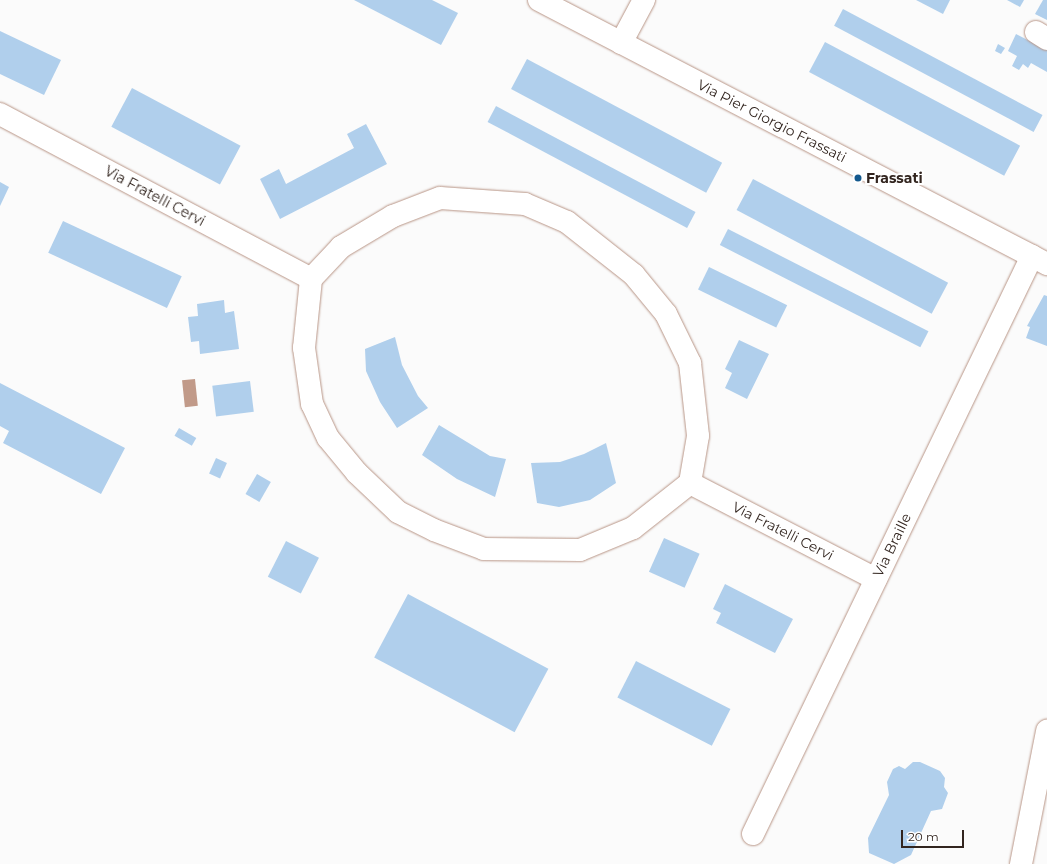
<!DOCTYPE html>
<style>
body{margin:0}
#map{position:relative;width:1047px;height:864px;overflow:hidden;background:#fbfbfb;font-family:Montserrat,sans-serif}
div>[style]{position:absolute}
.water>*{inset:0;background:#c19a89;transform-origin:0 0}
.building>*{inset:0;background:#b0cfec;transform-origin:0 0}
.roads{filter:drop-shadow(0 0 1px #b89586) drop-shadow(0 0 1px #b89586)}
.street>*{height:22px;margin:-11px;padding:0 11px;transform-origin:11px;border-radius:11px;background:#fff}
.dots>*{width:11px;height:11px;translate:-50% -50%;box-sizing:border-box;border:2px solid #fff;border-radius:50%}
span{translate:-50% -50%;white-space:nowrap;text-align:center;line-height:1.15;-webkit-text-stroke:4px #fff;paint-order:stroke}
.street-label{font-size:14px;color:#32251f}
.poi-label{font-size:14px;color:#32251f;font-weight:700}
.left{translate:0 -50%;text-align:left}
.scale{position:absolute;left:901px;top:830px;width:63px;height:18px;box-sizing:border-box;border:2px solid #32251f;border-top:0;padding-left:5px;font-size:12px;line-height:14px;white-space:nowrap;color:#32251f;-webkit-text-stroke:3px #fff;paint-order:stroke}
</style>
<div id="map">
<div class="water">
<div style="left:195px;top:379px;width:27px;height:13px;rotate:84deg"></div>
</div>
<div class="building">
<div style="clip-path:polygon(354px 0,432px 0,458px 13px,441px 45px)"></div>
<div style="clip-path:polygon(916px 0,950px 0,943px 14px)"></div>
<div style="clip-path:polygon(1007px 0,1024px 0,1020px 7px)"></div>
<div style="clip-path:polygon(1043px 0,1047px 0,1047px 20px,1035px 14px)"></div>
<div style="left:843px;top:9px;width:226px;height:19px;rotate:28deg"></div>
<div style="clip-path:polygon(0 31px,61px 60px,44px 95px,0 74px)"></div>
<div style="clip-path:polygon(1016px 34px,1047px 50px,1047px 72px,1031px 63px,1028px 68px,1023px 64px,1019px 70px,1012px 66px,1017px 56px,1008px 51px)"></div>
<div style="left:825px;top:42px;width:221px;height:34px;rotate:28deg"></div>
<div style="clip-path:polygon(998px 44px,1005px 48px,1001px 54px,995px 51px)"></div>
<div style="left:527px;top:59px;width:221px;height:34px;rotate:28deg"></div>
<div style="left:132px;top:88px;width:123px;height:44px;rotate:28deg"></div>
<div style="left:496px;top:106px;width:226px;height:18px;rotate:28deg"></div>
<div style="clip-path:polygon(366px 124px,387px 164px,280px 219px,260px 179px,279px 169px,286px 184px,354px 148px,347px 134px)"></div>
<div style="left:753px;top:179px;width:221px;height:35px;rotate:28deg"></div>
<div style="clip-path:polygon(0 182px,9px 187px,0 206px)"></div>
<div style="left:63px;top:221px;width:131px;height:35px;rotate:25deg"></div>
<div style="left:728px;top:229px;width:225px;height:18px;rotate:27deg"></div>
<div style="left:709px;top:267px;width:87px;height:25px;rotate:26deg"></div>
<div style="clip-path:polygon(1044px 295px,1047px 296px,1047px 346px,1026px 338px,1030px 327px,1027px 326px)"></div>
<div style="clip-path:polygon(224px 300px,225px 313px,234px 311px,239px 349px,200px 354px,199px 341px,191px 342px,188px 317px,198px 316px,197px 304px)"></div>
<div style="clip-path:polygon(395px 337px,402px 365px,418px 396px,428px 408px,397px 428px,380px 402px,366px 371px,365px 349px)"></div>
<div style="clip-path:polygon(739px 340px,769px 354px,747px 399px,725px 388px,732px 373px,725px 369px)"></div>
<div style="left:250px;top:381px;width:31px;height:38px;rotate:83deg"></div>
<div style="clip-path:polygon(0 383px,125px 448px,101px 494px,3px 443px,9px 431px,0 426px)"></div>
<div style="clip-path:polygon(439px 425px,490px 456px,506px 459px,495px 497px,457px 479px,422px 455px)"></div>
<div style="left:179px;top:428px;width:20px;height:9px;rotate:30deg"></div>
<div style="clip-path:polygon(606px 443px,616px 483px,590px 500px,559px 507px,537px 503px,531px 463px,560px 462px,584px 454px)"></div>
<div style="left:216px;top:458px;width:12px;height:17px;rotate:24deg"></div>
<div style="left:257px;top:474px;width:16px;height:23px;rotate:30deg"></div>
<div style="left:664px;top:538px;width:39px;height:37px;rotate:24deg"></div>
<div style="left:286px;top:541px;width:37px;height:40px;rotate:27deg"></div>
<div style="clip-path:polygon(725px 584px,793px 619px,775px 653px,716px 623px,721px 613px,713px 609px)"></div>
<div style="left:408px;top:594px;width:159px;height:72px;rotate:28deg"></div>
<div style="left:636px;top:661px;width:106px;height:41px;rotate:27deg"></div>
<div style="clip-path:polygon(913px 762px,920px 762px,940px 771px,945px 778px,944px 787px,948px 793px,942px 809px,931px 811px,911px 855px,894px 864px,869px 853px,868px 838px,889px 795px,887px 782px,893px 769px,899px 766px,905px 769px)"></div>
</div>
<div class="roads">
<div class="street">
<div style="left:539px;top:0;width:573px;rotate:27.46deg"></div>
<div style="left:1036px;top:32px;width:13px;rotate:32deg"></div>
<div style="left:621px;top:43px;width:49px;rotate:-61.9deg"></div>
<div style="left:0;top:114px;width:352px;rotate:27.9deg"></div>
<div style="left:440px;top:198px;width:85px;rotate:4deg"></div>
<div style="left:525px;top:204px;width:46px;rotate:23.2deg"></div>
<div style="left:567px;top:222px;width:85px;rotate:38.3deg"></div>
<div style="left:634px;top:275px;width:50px;rotate:50.6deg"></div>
<div style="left:666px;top:314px;width:55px;rotate:63.9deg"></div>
<div style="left:690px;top:363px;width:73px;rotate:83.7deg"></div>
<div style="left:698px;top:436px;width:48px;rotate:99.7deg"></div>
<div style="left:690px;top:483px;width:73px;rotate:141.7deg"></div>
<div style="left:633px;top:528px;width:57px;rotate:157.5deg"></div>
<div style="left:580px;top:550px;width:96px;rotate:-179.4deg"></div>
<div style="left:484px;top:549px;width:53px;rotate:-159.2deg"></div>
<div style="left:434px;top:530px;width:40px;rotate:-153.4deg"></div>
<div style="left:398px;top:512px;width:57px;rotate:-136.4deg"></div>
<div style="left:357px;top:473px;width:45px;rotate:-129.6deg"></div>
<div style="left:328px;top:438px;width:38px;rotate:-115deg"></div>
<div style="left:312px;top:404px;width:57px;rotate:-98.1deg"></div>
<div style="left:304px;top:348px;width:69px;rotate:-84.2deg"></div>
<div style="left:311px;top:279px;width:44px;rotate:-46.8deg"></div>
<div style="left:341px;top:247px;width:61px;rotate:-30.8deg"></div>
<div style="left:393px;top:216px;width:50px;rotate:-21deg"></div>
<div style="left:690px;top:483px;width:209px;rotate:27.3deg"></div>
<div style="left:753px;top:834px;width:642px;rotate:-64.23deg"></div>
<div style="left:1021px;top:864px;width:136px;rotate:-78.9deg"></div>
</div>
</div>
<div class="dots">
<div style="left:858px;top:178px;background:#14598e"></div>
</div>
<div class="street-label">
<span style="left:772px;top:121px;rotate:27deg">Via Pier Giorgio Frassati</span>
<span style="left:155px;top:196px;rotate:28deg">Via Fratelli Cervi</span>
<span style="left:783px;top:531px;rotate:27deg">Via Fratelli Cervi</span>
<span style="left:892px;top:545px;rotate:-64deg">Via Braille</span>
</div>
<div class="poi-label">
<span class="left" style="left:866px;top:178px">Frassati</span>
</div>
<div class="scale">20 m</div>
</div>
